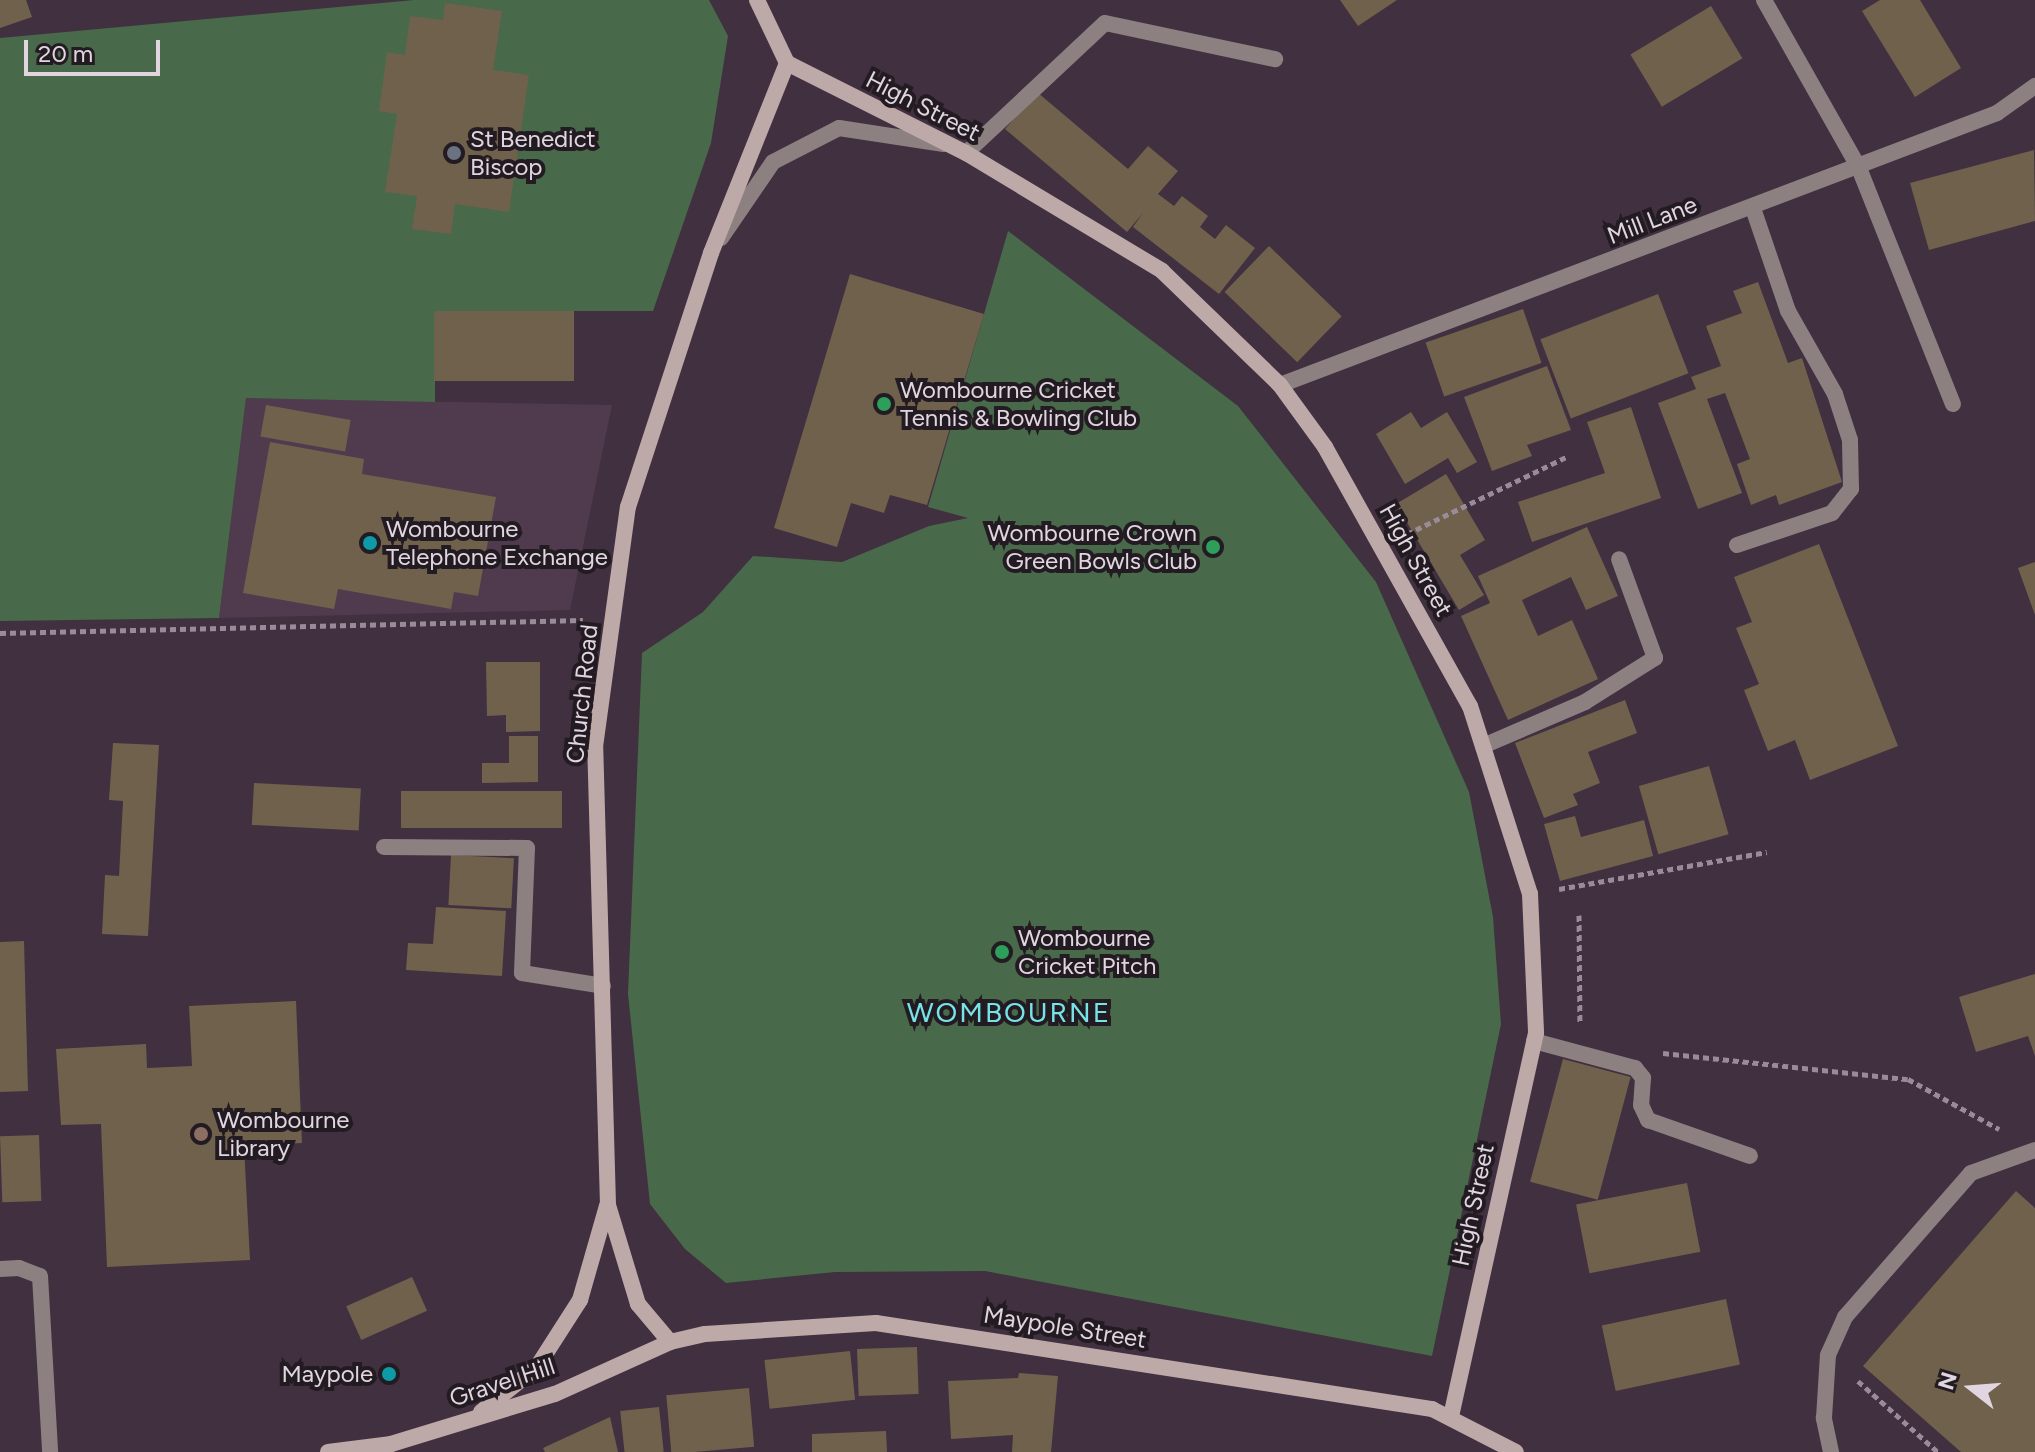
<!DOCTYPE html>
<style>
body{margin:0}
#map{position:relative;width:2035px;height:1452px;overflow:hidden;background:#413040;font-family:Figtree,sans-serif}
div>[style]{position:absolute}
.built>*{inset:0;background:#503a4e}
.green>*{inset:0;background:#48694a}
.building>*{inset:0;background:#70614d;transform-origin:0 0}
.path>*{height:5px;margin-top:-2.5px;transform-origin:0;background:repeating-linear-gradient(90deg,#998b98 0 6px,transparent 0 10px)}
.lane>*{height:16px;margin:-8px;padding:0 8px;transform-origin:8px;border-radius:8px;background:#8d8080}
.street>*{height:16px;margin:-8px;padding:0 8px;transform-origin:8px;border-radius:8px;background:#8d8080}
.secondary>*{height:16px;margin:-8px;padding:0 8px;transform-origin:8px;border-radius:8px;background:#bea9a9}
.dots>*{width:22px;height:22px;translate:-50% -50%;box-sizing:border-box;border:4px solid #231b22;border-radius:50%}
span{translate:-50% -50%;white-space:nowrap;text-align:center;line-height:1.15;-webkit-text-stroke:8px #231b22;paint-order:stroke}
.street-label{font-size:24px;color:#e1d6e0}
.poi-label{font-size:24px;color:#e1d6e0}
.left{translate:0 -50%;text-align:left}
.right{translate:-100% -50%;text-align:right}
.quarter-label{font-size:28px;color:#77e3e7;letter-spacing:2px}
.north{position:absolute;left:1931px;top:1348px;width:80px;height:80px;-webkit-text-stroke:6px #231b22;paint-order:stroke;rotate:287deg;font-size:22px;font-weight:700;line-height:32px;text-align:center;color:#e1d6e0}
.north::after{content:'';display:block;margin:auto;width:28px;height:36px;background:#e1d6e0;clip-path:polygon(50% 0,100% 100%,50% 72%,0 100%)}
.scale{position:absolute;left:24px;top:40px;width:136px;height:36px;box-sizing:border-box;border:4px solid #e1d6e0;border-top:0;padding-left:10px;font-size:24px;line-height:28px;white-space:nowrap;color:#e1d6e0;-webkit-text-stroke:6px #231b22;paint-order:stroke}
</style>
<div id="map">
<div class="built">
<div style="clip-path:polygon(246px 398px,612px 405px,570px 610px,219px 618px)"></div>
</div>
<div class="green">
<div style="clip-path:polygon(414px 0,709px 0,728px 36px,711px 143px,653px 311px,435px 311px,435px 402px,246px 398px,219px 618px,0 621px,0 38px)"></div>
<div style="clip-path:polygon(1008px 231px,1238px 406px,1376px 582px,1469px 792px,1493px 917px,1501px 1024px,1432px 1356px,985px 1271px,835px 1272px,726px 1283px,685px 1249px,650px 1204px,628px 994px,642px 653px,703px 612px,753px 556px,842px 562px,929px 526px,968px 518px,928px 507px)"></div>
</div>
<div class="building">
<div style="clip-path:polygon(0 0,26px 0,32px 17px,0 28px)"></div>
<div style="clip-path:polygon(1340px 0,1397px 0,1358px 26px)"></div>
<div style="clip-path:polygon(1880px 0,1920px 0,1961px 68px,1915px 97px,1862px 11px)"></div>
<div style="clip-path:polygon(445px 3px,502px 11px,493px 70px,529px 75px,509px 212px,455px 204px,451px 234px,412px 229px,417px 196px,385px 192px,397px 114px,379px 111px,387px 52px,405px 55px,410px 16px,443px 20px)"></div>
<div style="left:1711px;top:6px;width:61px;height:94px;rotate:59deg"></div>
<div style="clip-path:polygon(1037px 92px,1128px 169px,1148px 146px,1178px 171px,1158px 194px,1174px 206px,1182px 196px,1208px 216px,1200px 227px,1215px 239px,1226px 225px,1255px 248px,1219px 294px,1133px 227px,1143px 213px,1127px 232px,1005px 129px)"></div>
<div style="clip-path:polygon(2034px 150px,2035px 221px,1929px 250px,1910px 183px)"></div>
<div style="left:1269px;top:246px;width:101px;height:64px;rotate:44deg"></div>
<div style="clip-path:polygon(850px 274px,984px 314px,927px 505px,890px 495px,884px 513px,851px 503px,837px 547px,774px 528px)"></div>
<div style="clip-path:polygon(1758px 282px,1788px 363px,1802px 358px,1842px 482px,1779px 505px,1776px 495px,1751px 505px,1737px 464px,1750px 459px,1725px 393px,1707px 399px,1742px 493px,1698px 509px,1658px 403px,1696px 389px,1691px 377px,1721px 366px,1706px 326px,1742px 313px,1733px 291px)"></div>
<div style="left:1658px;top:294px;width:85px;height:126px;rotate:69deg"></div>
<div style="left:1523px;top:309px;width:57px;height:103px;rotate:71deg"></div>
<div style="left:434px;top:311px;width:140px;height:70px"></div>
<div style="clip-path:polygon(1547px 366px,1571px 430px,1527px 445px,1532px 456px,1492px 471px,1464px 397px)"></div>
<div style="left:266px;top:405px;width:86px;height:32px;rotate:10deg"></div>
<div style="clip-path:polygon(1631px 407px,1661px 498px,1532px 542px,1518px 502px,1605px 473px,1587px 422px)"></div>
<div style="clip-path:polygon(1411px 412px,1421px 428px,1447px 412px,1477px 462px,1457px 473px,1448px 458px,1405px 484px,1376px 434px)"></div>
<div style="clip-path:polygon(270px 442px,364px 459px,362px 474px,496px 497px,478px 596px,454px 592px,451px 609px,338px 589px,334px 609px,243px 593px)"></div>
<div style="clip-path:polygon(1446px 474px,1485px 540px,1460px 555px,1484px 595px,1459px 610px,1396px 504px)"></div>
<div style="clip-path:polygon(1587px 527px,1618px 596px,1586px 610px,1571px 577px,1522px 600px,1538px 636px,1572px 620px,1598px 679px,1508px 720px,1461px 616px,1490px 603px,1478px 576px)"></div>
<div style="clip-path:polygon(1819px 544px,1898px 746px,1810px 780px,1795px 740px,1768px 751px,1744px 690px,1759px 684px,1736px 628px,1752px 622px,1734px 577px)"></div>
<div style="clip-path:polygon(2035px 562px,2035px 615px,2018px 568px)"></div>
<div style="clip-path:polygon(486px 662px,540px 662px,540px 731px,506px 732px,506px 715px,487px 716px)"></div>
<div style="clip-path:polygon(1625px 700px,1637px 733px,1588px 752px,1600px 783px,1573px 794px,1578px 805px,1544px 818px,1515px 743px)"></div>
<div style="clip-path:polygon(509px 736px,538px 736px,538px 782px,482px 783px,482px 763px,509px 763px)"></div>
<div style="clip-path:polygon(113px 743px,159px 745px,148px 936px,102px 934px,105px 875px,119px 876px,123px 801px,109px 800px)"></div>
<div style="left:1709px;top:766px;width:71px;height:73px;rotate:74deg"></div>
<div style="left:254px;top:783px;width:107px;height:42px;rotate:3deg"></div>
<div style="left:562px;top:791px;width:37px;height:161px;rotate:90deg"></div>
<div style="clip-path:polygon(1575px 816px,1581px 837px,1644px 820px,1653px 856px,1560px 881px,1544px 824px)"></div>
<div style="left:451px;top:855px;width:63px;height:50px;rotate:3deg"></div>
<div style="clip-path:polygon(436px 907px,506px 911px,502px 976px,406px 970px,408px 943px,433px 944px)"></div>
<div style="clip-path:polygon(24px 941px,28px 1091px,0 1092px,0 942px)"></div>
<div style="clip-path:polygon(2035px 974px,2035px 1056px,2028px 1036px,1976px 1052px,1959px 997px)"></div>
<div style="clip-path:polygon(296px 1001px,302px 1143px,244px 1146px,250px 1260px,107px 1267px,101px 1124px,61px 1125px,56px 1049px,146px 1044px,147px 1068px,192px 1066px,189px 1006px)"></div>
<div style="left:1563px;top:1059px;width:70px;height:127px;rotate:15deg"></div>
<div style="left:39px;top:1135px;width:66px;height:39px;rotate:88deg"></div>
<div style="left:1687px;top:1183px;width:70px;height:113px;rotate:79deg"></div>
<div style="clip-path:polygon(2016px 1191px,2035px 1208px,2035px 1452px,1961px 1452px,1863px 1366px)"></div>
<div style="left:412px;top:1277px;width:37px;height:72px;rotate:66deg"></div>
<div style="left:1726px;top:1299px;width:67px;height:127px;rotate:78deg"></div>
<div style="left:917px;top:1347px;width:47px;height:60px;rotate:88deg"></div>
<div style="left:850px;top:1351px;width:49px;height:86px;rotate:84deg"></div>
<div style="clip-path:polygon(1019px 1373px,1058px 1376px,1051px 1452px,1012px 1452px,1013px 1435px,951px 1439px,948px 1381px,1018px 1378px)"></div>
<div style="left:749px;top:1388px;width:59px;height:83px;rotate:85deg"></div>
<div style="left:659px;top:1407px;width:45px;height:39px;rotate:84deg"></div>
<div style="clip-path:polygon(610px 1417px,618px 1452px,545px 1452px,543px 1448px)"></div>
<div style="clip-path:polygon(886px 1431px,887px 1452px,812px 1452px,812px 1434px)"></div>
</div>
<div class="path">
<div style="left:1407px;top:534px;width:179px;rotate:-25.8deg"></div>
<div style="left:0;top:633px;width:583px;rotate:-1.28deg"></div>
<div style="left:1559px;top:889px;width:211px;rotate:-10.1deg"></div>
<div style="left:1579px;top:915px;width:107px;rotate:89.5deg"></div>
<div style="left:1663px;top:1053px;width:246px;rotate:6.1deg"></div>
<div style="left:1908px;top:1079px;width:104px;rotate:28.8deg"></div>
<div style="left:1858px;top:1381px;width:107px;rotate:41.6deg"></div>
</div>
<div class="lane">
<div style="left:1859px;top:168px;width:254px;rotate:68.3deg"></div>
<div style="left:1737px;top:545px;width:100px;rotate:-18.6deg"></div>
<div style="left:1832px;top:513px;width:31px;rotate:-52deg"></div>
<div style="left:1851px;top:489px;width:49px;rotate:-91.2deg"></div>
<div style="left:1850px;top:440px;width:48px;rotate:-108.1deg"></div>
<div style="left:1835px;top:394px;width:95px;rotate:-119.5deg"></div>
<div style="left:1788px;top:311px;width:109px;rotate:-108.8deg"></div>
<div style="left:1483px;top:746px;width:111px;rotate:-23.3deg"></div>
<div style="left:1585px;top:702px;width:83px;rotate:-32.2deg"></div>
<div style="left:1655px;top:658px;width:105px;rotate:-110deg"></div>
<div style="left:1534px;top:1041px;width:105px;rotate:15deg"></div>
<div style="left:1635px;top:1068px;width:13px;rotate:51deg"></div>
<div style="left:1643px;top:1078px;width:27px;rotate:94deg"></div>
<div style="left:1641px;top:1105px;width:17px;rotate:65deg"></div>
<div style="left:1648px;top:1120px;width:108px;rotate:19.4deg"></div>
<div style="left:0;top:1269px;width:19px;rotate:-3deg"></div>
<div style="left:19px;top:1268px;width:22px;rotate:21deg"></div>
<div style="left:40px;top:1276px;width:176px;rotate:86.7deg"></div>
<div style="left:1831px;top:1452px;width:35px;rotate:-102deg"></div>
<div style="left:1824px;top:1418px;width:63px;rotate:-86.4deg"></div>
<div style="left:1828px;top:1355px;width:42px;rotate:-65.9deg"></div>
<div style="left:1845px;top:1317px;width:191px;rotate:-48.8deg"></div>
<div style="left:1971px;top:1173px;width:68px;rotate:-19.8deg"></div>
</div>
<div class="street">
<div style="left:1764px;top:0;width:193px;rotate:60.5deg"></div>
<div style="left:966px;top:153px;width:190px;rotate:-43.1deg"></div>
<div style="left:1105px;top:23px;width:174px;rotate:12deg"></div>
<div style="left:721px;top:238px;width:92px;rotate:-55.6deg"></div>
<div style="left:773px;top:162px;width:74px;rotate:-27.3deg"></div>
<div style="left:839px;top:128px;width:106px;rotate:8.7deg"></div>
<div style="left:1280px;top:385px;width:767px;rotate:-20.77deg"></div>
<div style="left:1997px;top:113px;width:47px;rotate:-35.4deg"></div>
<div style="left:384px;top:847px;width:143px;rotate:0.4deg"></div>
<div style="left:527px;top:848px;width:125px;rotate:92.3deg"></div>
<div style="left:522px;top:973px;width:82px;rotate:9.1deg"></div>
</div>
<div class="secondary">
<div style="left:757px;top:0;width:70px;rotate:64.5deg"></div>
<div style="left:787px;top:63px;width:200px;rotate:26.7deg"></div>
<div style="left:966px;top:153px;width:229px;rotate:31deg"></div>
<div style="left:1162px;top:271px;width:164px;rotate:44deg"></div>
<div style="left:1280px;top:385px;width:77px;rotate:54deg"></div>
<div style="left:1325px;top:447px;width:297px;rotate:60.8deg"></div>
<div style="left:1470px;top:706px;width:197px;rotate:72.3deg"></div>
<div style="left:1530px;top:894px;width:139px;rotate:87.5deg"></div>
<div style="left:1536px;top:1033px;width:391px;rotate:102.5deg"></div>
<div style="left:670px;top:1342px;width:50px;rotate:-130.1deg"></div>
<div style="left:638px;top:1304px;width:103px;rotate:-106.9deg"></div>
<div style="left:608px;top:1205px;width:458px;rotate:-91.6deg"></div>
<div style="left:595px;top:747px;width:242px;rotate:-82.2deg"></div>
<div style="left:628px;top:507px;width:267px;rotate:-71.9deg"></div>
<div style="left:711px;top:253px;width:205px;rotate:-68.2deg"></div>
<div style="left:481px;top:1412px;width:72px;rotate:-38.8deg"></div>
<div style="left:537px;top:1367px;width:80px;rotate:-57.3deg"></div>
<div style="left:580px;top:1300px;width:98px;rotate:-74deg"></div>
<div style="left:328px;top:1452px;width:64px;rotate:-7.2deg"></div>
<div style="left:391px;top:1444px;width:171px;rotate:-17deg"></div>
<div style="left:555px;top:1394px;width:126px;rotate:-24.3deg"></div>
<div style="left:670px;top:1342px;width:36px;rotate:-13deg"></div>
<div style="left:705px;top:1334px;width:171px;rotate:-3.7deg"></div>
<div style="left:876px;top:1323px;width:563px;rotate:8.79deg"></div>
<div style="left:1432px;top:1409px;width:94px;rotate:27.1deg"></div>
</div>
<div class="dots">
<div style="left:454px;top:153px;background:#6b7280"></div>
<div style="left:884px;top:404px;background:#2e9e5b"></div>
<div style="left:370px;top:543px;background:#0f9aa8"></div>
<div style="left:1213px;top:547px;background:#2e9e5b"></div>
<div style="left:1002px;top:952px;background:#2e9e5b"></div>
<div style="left:201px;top:1134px;background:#8d6e63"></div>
<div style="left:389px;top:1374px;background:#0f9aa8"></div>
</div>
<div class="street-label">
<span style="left:923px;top:106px;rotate:27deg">High Street</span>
<span style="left:1652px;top:220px;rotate:-21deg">Mill Lane</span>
<span style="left:1416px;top:560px;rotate:61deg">High Street</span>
<span style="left:582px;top:694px;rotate:-84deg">Church Road</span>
<span style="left:1473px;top:1205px;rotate:-78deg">High Street</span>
<span style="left:1065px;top:1327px;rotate:9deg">Maypole Street</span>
<span style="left:502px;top:1382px;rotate:-18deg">Gravel Hill</span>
</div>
<div class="poi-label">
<span class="left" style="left:470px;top:153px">St Benedict<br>Biscop</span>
<span class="left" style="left:900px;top:404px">Wombourne Cricket<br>Tennis &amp; Bowling Club</span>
<span class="left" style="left:386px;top:543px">Wombourne<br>Telephone Exchange</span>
<span class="right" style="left:1197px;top:547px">Wombourne Crown<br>Green Bowls Club</span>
<span class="left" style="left:1018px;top:952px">Wombourne<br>Cricket Pitch</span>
<span class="left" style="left:217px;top:1134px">Wombourne<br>Library</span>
<span class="right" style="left:373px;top:1374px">Maypole</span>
</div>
<div class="quarter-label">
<span style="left:1009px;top:1012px">WOMBOURNE</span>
</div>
<div class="north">N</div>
<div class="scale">20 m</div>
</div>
